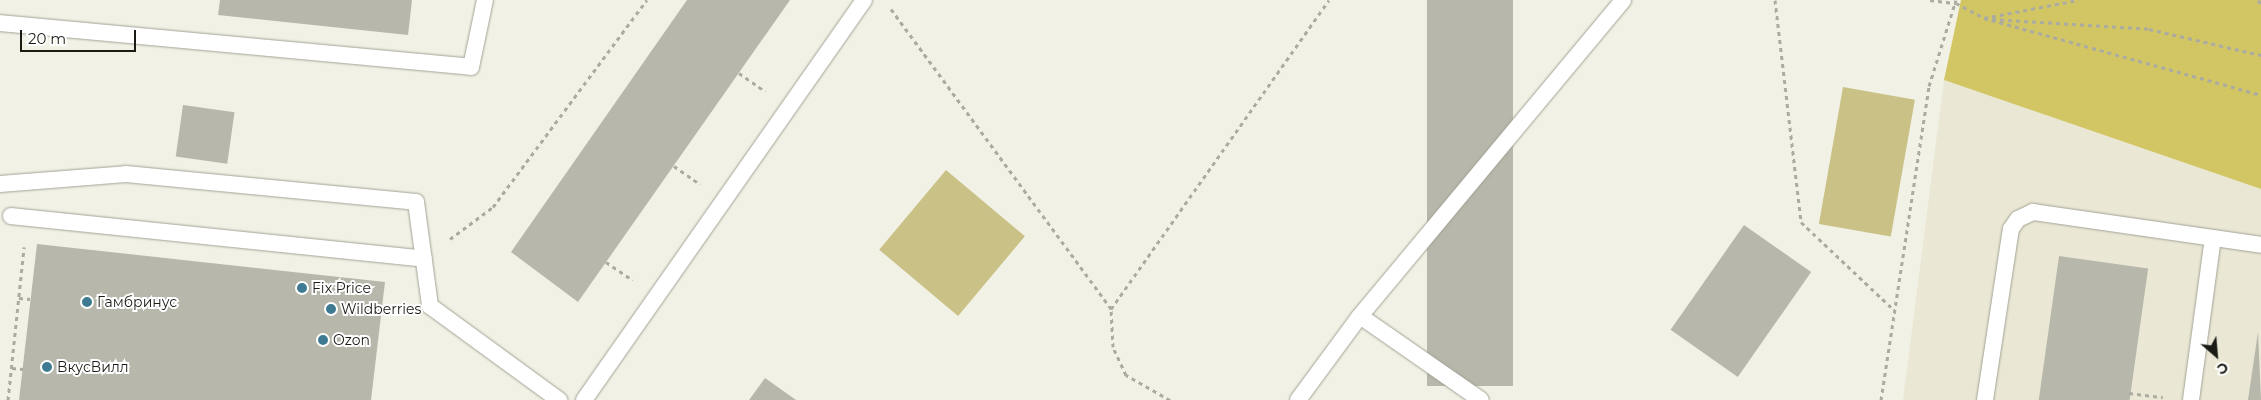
<!DOCTYPE html>
<meta charset="utf-8">
<style>
body{margin:0}
#map{position:relative;width:2261px;height:400px;overflow:hidden;background:#f2f1e5;font-family:Montserrat,sans-serif}
div>[style]{position:absolute}
.built>*{inset:0;background:#eae8d4}
.green>*{inset:0;background:#c9c186;transform-origin:0 0}
.forest>*{inset:0;background:#d2c563}
.building>*{inset:0;background:#b8b7ab;transform-origin:0 0}
.path>*{height:3px;margin-top:-1.5px;transform-origin:0;background:repeating-linear-gradient(90deg,#acaba1 0 4px,transparent 0 8px)}
.roads{filter:drop-shadow(0 0 1px #a3a296) drop-shadow(0 0 1px #a3a296)}
.service>*{height:16px;margin:-8px;padding:0 8px;transform-origin:8px;border-radius:8px;background:#fff}
.dots>*{width:14px;height:14px;translate:-50% -50%;box-sizing:border-box;border:2px solid #fff;border-radius:50%}
span{translate:-50% -50%;white-space:nowrap;text-align:center;line-height:1.15;-webkit-text-stroke:4px #fff;paint-order:stroke}
.poi-label{font-size:14px;color:#1b1b16}
.left{translate:0 -50%;text-align:left}
.north{position:absolute;left:2191px;top:330px;width:50px;height:50px;-webkit-text-stroke:4px #fff;paint-order:stroke;rotate:153deg;font-size:14px;font-weight:700;line-height:20px;text-align:center;color:#1b1b16}
.north::after{content:'';display:block;margin:auto;width:18px;height:22px;background:#1b1b16;clip-path:polygon(50% 0,100% 100%,50% 72%,0 100%)}
.scale{position:absolute;left:20px;top:30px;width:116px;height:22px;box-sizing:border-box;border:2px solid #1b1b16;border-top:0;padding-left:6px;font-size:15px;line-height:18px;white-space:nowrap;color:#1b1b16;-webkit-text-stroke:4px #fff;paint-order:stroke}
</style>
<div id="map">
<div class="built">
<div style="clip-path:polygon(1944px 80px,2261px 189px,2261px 400px,1903px 400px)"></div>
</div>
<div class="green">
<div style="left:1843px;top:87px;width:73px;height:139px;rotate:10deg"></div>
<div style="left:946px;top:170px;width:103px;height:104px;rotate:40deg"></div>
</div>
<div class="forest">
<div style="clip-path:polygon(1961px 0,2261px 0,2261px 189px,1944px 80px)"></div>
</div>
<div class="building">
<div style="clip-path:polygon(220px 0,412px 0,408px 35px,218px 15px)"></div>
<div style="clip-path:polygon(687px 0,790px 0,578px 302px,511px 252px)"></div>
<div style="left:1427px;top:0;width:86px;height:386px"></div>
<div style="left:183px;top:105px;width:52px;height:52px;rotate:8deg"></div>
<div style="left:1744px;top:225px;width:82px;height:128px;rotate:35deg"></div>
<div style="clip-path:polygon(37px 244px,385px 282px,371px 400px,19px 400px)"></div>
<div style="left:2059px;top:256px;width:90px;height:146px;rotate:8deg"></div>
<div style="clip-path:polygon(2258px 332px,2261px 400px,2248px 400px)"></div>
<div style="clip-path:polygon(765px 378px,796px 400px,749px 400px)"></div>
</div>
<div class="path">
<div style="left:1775px;top:0;width:224px;rotate:83.3deg"></div>
<div style="left:1801px;top:222px;width:125px;rotate:43.4deg"></div>
<div style="left:1930px;top:0;width:26px;rotate:7deg"></div>
<div style="left:1956px;top:3px;width:32px;rotate:28deg"></div>
<div style="left:1984px;top:18px;width:288px;rotate:15.5deg"></div>
<div style="left:2258px;top:0;width:5px;rotate:53deg"></div>
<div style="left:891px;top:9px;width:372px;rotate:53.7deg"></div>
<div style="left:1984px;top:18px;width:96px;rotate:-10.8deg"></div>
<div style="left:1992px;top:19px;width:157px;rotate:3.6deg"></div>
<div style="left:2149px;top:29px;width:115px;rotate:13.1deg"></div>
<div style="left:739px;top:73px;width:32px;rotate:35deg"></div>
<div style="left:674px;top:166px;width:32px;rotate:35deg"></div>
<div style="left:450px;top:239px;width:54px;rotate:-36.7deg"></div>
<div style="left:493px;top:207px;width:258px;rotate:-53.4deg"></div>
<div style="left:606px;top:262px;width:32px;rotate:34deg"></div>
<div style="left:19px;top:298px;width:11px;rotate:5deg"></div>
<div style="left:12px;top:368px;width:11px;rotate:5deg"></div>
<div style="left:2129px;top:393px;width:34px;rotate:7deg"></div>
<div style="left:8px;top:400px;width:154px;rotate:-84deg"></div>
<div style="left:1170px;top:400px;width:51px;rotate:-150.4deg"></div>
<div style="left:1126px;top:375px;width:31px;rotate:-115deg"></div>
<div style="left:1113px;top:347px;width:38px;rotate:-93deg"></div>
<div style="left:1111px;top:309px;width:378px;rotate:-54.8deg"></div>
<div style="left:1881px;top:400px;width:318px;rotate:-81.3deg"></div>
<div style="left:1929px;top:86px;width:90px;rotate:-72.6deg"></div>
</div>
<div class="roads">
<div class="service">
<div style="left:0;top:23px;width:473px;rotate:5.3deg"></div>
<div style="left:471px;top:67px;width:68px;rotate:-78.2deg"></div>
<div style="left:0;top:184px;width:126px;rotate:-4.5deg"></div>
<div style="left:126px;top:174px;width:291px;rotate:5.5deg"></div>
<div style="left:416px;top:202px;width:105px;rotate:82.3deg"></div>
<div style="left:430px;top:306px;width:160px;rotate:36.1deg"></div>
<div style="left:11px;top:216px;width:415px;rotate:5.9deg"></div>
<div style="left:1360px;top:316px;width:147px;rotate:34.8deg"></div>
<div style="left:584px;top:400px;width:488px;rotate:-55deg"></div>
<div style="left:1298px;top:400px;width:104px;rotate:-53.6deg"></div>
<div style="left:1360px;top:316px;width:411px;rotate:-50.2deg"></div>
<div style="left:1985px;top:400px;width:173px;rotate:-81.4deg"></div>
<div style="left:2011px;top:229px;width:12px;rotate:-55deg"></div>
<div style="left:2018px;top:219px;width:17px;rotate:-25deg"></div>
<div style="left:2033px;top:212px;width:230px;rotate:8.2deg"></div>
<div style="left:2191px;top:400px;width:163px;rotate:-82.3deg"></div>
</div>
</div>
<div class="dots">
<div style="left:302px;top:288px;background:#3e7b92"></div>
<div style="left:87px;top:302px;background:#3e7b92"></div>
<div style="left:331px;top:309px;background:#3e7b92"></div>
<div style="left:323px;top:340px;background:#3e7b92"></div>
<div style="left:47px;top:367px;background:#3e7b92"></div>
</div>
<div class="poi-label">
<span class="left" style="left:312px;top:288px">Fix Price</span>
<span class="left" style="left:97px;top:302px">Гамбринус</span>
<span class="left" style="left:341px;top:309px">Wildberries</span>
<span class="left" style="left:333px;top:340px">Ozon</span>
<span class="left" style="left:57px;top:367px">ВкусВилл</span>
</div>
<div class="north">С</div>
<div class="scale">20 m</div>
</div>
